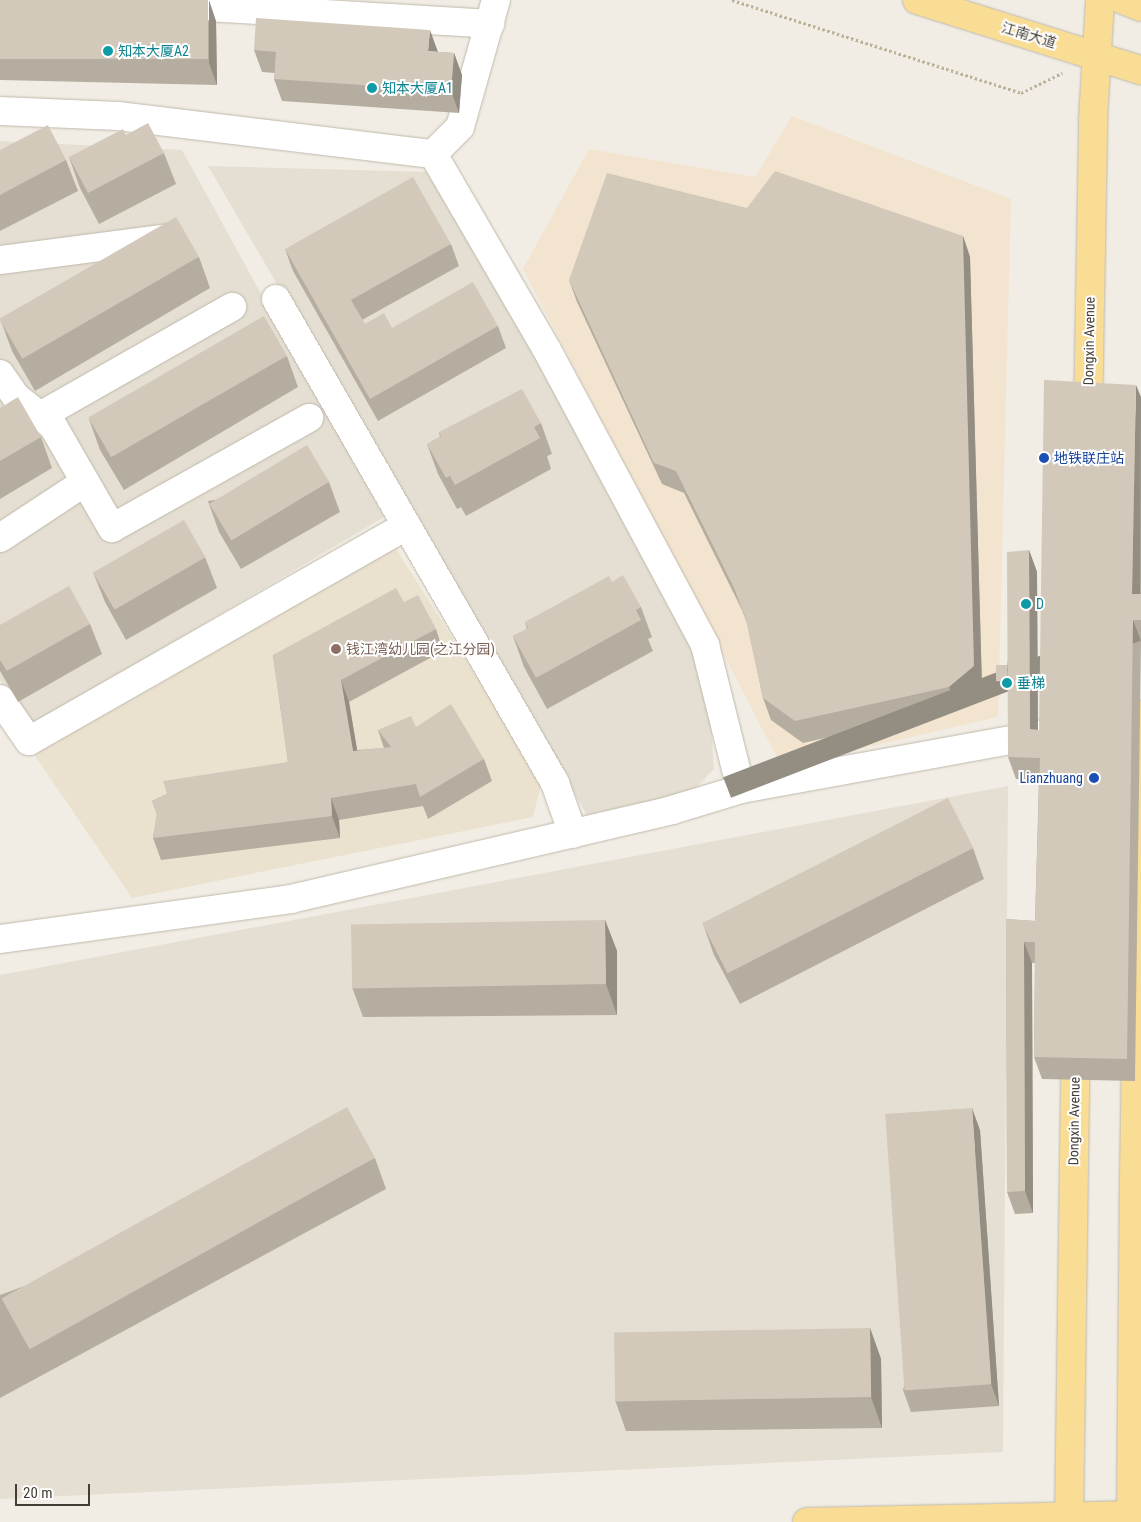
<!DOCTYPE html>
<meta charset="utf-8">
<style>
body{margin:0}
#map{position:relative;width:1141px;height:1522px;overflow:hidden;background:#f1ede4;font-family:"Roboto Condensed","Noto Sans SC",sans-serif}
div>[style]{position:absolute}
.residential>*{inset:0;background:#e5dfd3}
.commercial>*{inset:0;background:#f3e4d0}
.education>*{inset:0;background:#eae2cf}
.path>*{height:3px;margin-top:-1.5px;transform-origin:0;background:repeating-linear-gradient(90deg,#bdb199 0 2.5px,transparent 0 5px)}
.roads{filter:drop-shadow(0 0 1px #bfb8aa) drop-shadow(0 0 1px #bfb8aa)}
.minor>*{height:28px;margin:-14px;padding:0 14px;transform-origin:14px;border-radius:14px;background:#fff}
.major>*{height:28px;margin:-14px;padding:0 14px;transform-origin:14px;border-radius:14px;background:#f9dd95}
.wall>*{inset:0;background:#b5ada0}
.shaded-wall>*{inset:0;background:#938d82;transform-origin:0 0}
.building>*{inset:0;background:#d2c9ba;transform-origin:0 0}
.dots>*{width:14px;height:14px;translate:-50% -50%;box-sizing:border-box;border:2px solid #fff;border-radius:50%}
span{translate:-50% -50%;white-space:nowrap;text-align:center;line-height:1.15;-webkit-text-stroke:4px #fff;paint-order:stroke}
.street-label{font-size:14px;color:#433d34}
.culture-label{font-size:14px;color:#0d838f}
.left{translate:0 -50%;text-align:left}
.transit-label{font-size:14px;color:#164399}
.right{translate:-100% -50%;text-align:right}
.education-label{font-size:14px;color:#785e54}
.scale{position:absolute;left:15px;top:1484px;width:75px;height:22px;box-sizing:border-box;border:2px solid #433d34;border-top:0;padding-left:6px;font-size:15px;line-height:18px;white-space:nowrap;color:#433d34;-webkit-text-stroke:4px #fff;paint-order:stroke}
</style>
<div id="map">
<div class="residential">
<div style="clip-path:polygon(0 141px,182px 150px,384px 517px,32px 726px,0 680px)"></div>
<div style="clip-path:polygon(208px 166px,431px 172px,682px 621px,710px 708px,714px 769px,691px 793px,587px 815px)"></div>
<div style="clip-path:polygon(1008px 786px,1003px 1452px,0 1499px,0 975px)"></div>
</div>
<div class="commercial">
<div style="clip-path:polygon(792px 116px,1011px 199px,998px 717px,782px 767px,523px 269px,589px 149px,755px 177px)"></div>
</div>
<div class="education">
<div style="clip-path:polygon(393px 544px,542px 780px,533px 817px,132px 898px,33px 753px)"></div>
</div>
<div class="path">
<div style="left:732px;top:0;width:304px;rotate:17.8deg"></div>
<div style="left:1021px;top:93px;width:46px;rotate:-26deg"></div>
</div>
<div class="roads">
<div class="minor">
<div style="left:174px;top:5px;width:317px;rotate:3.4deg"></div>
<div style="left:0;top:111px;width:118px;rotate:2.4deg"></div>
<div style="left:118px;top:116px;width:317px;rotate:6.9deg"></div>
<div style="left:433px;top:154px;width:227px;rotate:59.8deg"></div>
<div style="left:547px;top:350px;width:335px;rotate:61.8deg"></div>
<div style="left:705px;top:645px;width:148px;rotate:76deg"></div>
<div style="left:433px;top:154px;width:38px;rotate:-45deg"></div>
<div style="left:460px;top:127px;width:132px;rotate:-74.2deg"></div>
<div style="left:0;top:260px;width:171px;rotate:-7.4deg"></div>
<div style="left:276px;top:299px;width:559px;rotate:60.04deg"></div>
<div style="left:555px;top:783px;width:54px;rotate:70.6deg"></div>
<div style="left:0;top:374px;width:28px;rotate:55deg"></div>
<div style="left:16px;top:397px;width:47px;rotate:38.1deg"></div>
<div style="left:53px;top:426px;width:118px;rotate:60deg"></div>
<div style="left:112px;top:528px;width:226px;rotate:-29.2deg"></div>
<div style="left:40px;top:416px;width:221px;rotate:-29.6deg"></div>
<div style="left:0;top:538px;width:102px;rotate:-33.4deg"></div>
<div style="left:0;top:699px;width:51px;rotate:55.4deg"></div>
<div style="left:29px;top:741px;width:434px;rotate:-29.7deg"></div>
<div style="left:0;top:939px;width:294px;rotate:-7.8deg"></div>
<div style="left:291px;top:899px;width:391px;rotate:-13.1deg"></div>
<div style="left:672px;top:810px;width:72px;rotate:-16.9deg"></div>
<div style="left:741px;top:789px;width:309px;rotate:-10.3deg"></div>
</div>
<div class="major">
<div style="left:917px;top:0;width:235px;rotate:17.4deg"></div>
<div style="left:1123px;top:0;width:19px;rotate:21deg"></div>
<div style="left:1088px;top:418px;width:299px;rotate:-89deg"></div>
<div style="left:1093px;top:119px;width:119px;rotate:-86.6deg"></div>
<div style="left:807px;top:1522px;width:334px;rotate:-1.2deg"></div>
<div style="left:1069px;top:1522px;width:481px;rotate:-89.2deg"></div>
<div style="left:1134px;top:1522px;width:8px;rotate:-113deg"></div>
<div style="left:1131px;top:1515px;width:336px;rotate:-89.5deg"></div>
<div style="left:1134px;top:1179px;width:464px;rotate:-89.1deg"></div>
</div>
</div>
<div class="wall">
<div style="clip-path:polygon(0 0,216px 21px,217px 85px,0 80px)"></div>
<div style="clip-path:polygon(254px 50px,438px 52px,454px 53px,462px 75px,459px 113px,282px 101px,274px 79px,275px 73px,262px 72px)"></div>
<div style="clip-path:polygon(126px 135px,164px 153px,176px 184px,99px 224px,80px 188px,69px 157px)"></div>
<div style="clip-path:polygon(0 150px,66px 160px,78px 191px,0 231px)"></div>
<div style="clip-path:polygon(747px 208px,963px 236px,970px 257px,982px 688px,957px 708px,803px 743px,771px 720px,763px 698px,747px 623px,742px 610px,684px 493px,662px 484px,577px 302px,569px 280px)"></div>
<div style="clip-path:polygon(451px 244px,459px 266px,362px 320px,365px 324px,392px 328px,498px 326px,506px 348px,378px 421px,293px 271px,285px 249px)"></div>
<div style="clip-path:polygon(199px 257px,210px 288px,35px 391px,12px 351px,1px 321px)"></div>
<div style="clip-path:polygon(287px 356px,298px 387px,124px 490px,100px 450px,89px 419px)"></div>
<div style="clip-path:polygon(1141px 397px,1141px 641px,1135px 1081px,1042px 1079px,1034px 1057px,1035px 963px,1032px 963px,1033px 1213px,1015px 1214px,1007px 1192px,1006px 919px,1035px 921px,1039px 780px,1016px 779px,1008px 757px,1008px 687px,999px 687px,996px 681px,1007px 665px,1029px 550px,1037px 572px,1038px 730px,1039px 730px)"></div>
<div style="clip-path:polygon(0 408px,41px 437px,52px 468px,0 499px)"></div>
<div style="clip-path:polygon(541px 423px,552px 454px,547px 456px,551px 469px,466px 516px,461px 507px,457px 509px,438px 474px,427px 444px,440px 437px,439px 432px)"></div>
<div style="clip-path:polygon(329px 482px,340px 512px,241px 569px,219px 532px,208px 501px)"></div>
<div style="clip-path:polygon(205px 557px,217px 588px,126px 640px,105px 602px,93px 572px)"></div>
<div style="clip-path:polygon(612px 582px,641px 607px,652px 637px,648px 639px,653px 651px,547px 709px,524px 667px,513px 636px,527px 629px,525px 622px)"></div>
<div style="clip-path:polygon(404px 602px,436px 629px,443px 651px,349px 702px,357px 750px,384px 748px,378px 730px,416px 727px,484px 759px,492px 781px,428px 819px,423px 806px,339px 820px,340px 838px,161px 860px,153px 838px,157px 814px,152px 801px,167px 794px,288px 762px,273px 655px)"></div>
<div style="clip-path:polygon(90px 624px,102px 654px,18px 702px,0 671px,0 625px)"></div>
<div style="clip-path:polygon(973px 848px,984px 879px,740px 1004px,714px 955px,703px 924px)"></div>
<div style="clip-path:polygon(605px 920px,617px 951px,617px 1015px,363px 1017px,352px 987px)"></div>
<div style="clip-path:polygon(980px 1130px,999px 1406px,911px 1412px,903px 1390px)"></div>
<div style="clip-path:polygon(375px 1158px,386px 1189px,0 1398px,0 1295px)"></div>
<div style="clip-path:polygon(870px 1328px,881px 1359px,882px 1428px,626px 1431px,615px 1400px)"></div>
</div>
<div class="shaded-wall">
<div style="clip-path:polygon(209px 0,216px 21px,217px 85px,209px 63px)"></div>
<div style="clip-path:polygon(430px 30px,438px 52px,428px 51px)"></div>
<div style="clip-path:polygon(454px 53px,462px 75px,459px 113px,451px 91px)"></div>
<div style="clip-path:polygon(963px 236px,970px 257px,982px 688px,957px 708px,949px 687px)"></div>
<div style="clip-path:polygon(1136px 385px,1141px 397px,1140px 616px,1132px 594px)"></div>
<div style="clip-path:polygon(1029px 550px,1037px 572px,1038px 751px,1030px 729px)"></div>
<div style="left:1133px;top:620px;width:22px;height:439px;rotate:69deg"></div>
<div style="clip-path:polygon(341px 680px,349px 702px,361px 773px,353px 751px)"></div>
<div style="clip-path:polygon(331px 798px,339px 820px,340px 838px,332px 816px)"></div>
<div style="clip-path:polygon(605px 920px,617px 951px,617px 1015px,606px 984px)"></div>
<div style="clip-path:polygon(1024px 942px,1032px 963px,1033px 1213px,1025px 1191px)"></div>
<div style="clip-path:polygon(972px 1108px,980px 1130px,999px 1406px,991px 1384px)"></div>
<div style="clip-path:polygon(870px 1328px,881px 1359px,882px 1428px,871px 1397px)"></div>
</div>
<div class="building">
<div style="left:0;top:0;width:208px;height:59px"></div>
<div style="clip-path:polygon(256px 18px,430px 30px,428px 51px,454px 53px,451px 91px,274px 79px,276px 52px,254px 50px)"></div>
<div style="clip-path:polygon(148px 123px,164px 153px,88px 193px,69px 157px,123px 129px,126px 135px)"></div>
<div style="clip-path:polygon(48px 125px,66px 160px,0 195px,0 150px)"></div>
<div style="clip-path:polygon(775px 171px,963px 236px,974px 666px,949px 687px,795px 721px,763px 698px,746px 619px,734px 588px,676px 471px,654px 463px,569px 280px,607px 173px,747px 208px)"></div>
<div style="clip-path:polygon(413px 177px,451px 244px,351px 300px,365px 324px,384px 313px,392px 328px,473px 282px,498px 326px,370px 399px,285px 249px)"></div>
<div style="left:176px;top:217px;width:46px;height:204px;rotate:60deg"></div>
<div style="left:264px;top:316px;width:46px;height:203px;rotate:60deg"></div>
<div style="clip-path:polygon(1044px 380px,1136px 385px,1132px 594px,1141px 594px,1141px 620px,1133px 620px,1127px 1059px,1034px 1057px,1035px 942px,1024px 942px,1025px 1191px,1007px 1192px,1006px 919px,1035px 921px,1040px 758px,1008px 757px,1007px 552px,1029px 550px,1030px 729px,1039px 730px)"></div>
<div style="clip-path:polygon(522px 389px,541px 423px,534px 427px,540px 438px,455px 485px,450px 476px,446px 478px,427px 444px,441px 436px,439px 432px)"></div>
<div style="clip-path:polygon(18px 397px,41px 437px,0 461px,0 408px)"></div>
<div style="left:307px;top:445px;width:43px;height:114px;rotate:59deg"></div>
<div style="left:184px;top:520px;width:43px;height:105px;rotate:60deg"></div>
<div style="clip-path:polygon(623px 575px,641px 607px,636px 610px,641px 620px,536px 678px,513px 636px,528px 628px,525px 622px,609px 576px,612px 582px)"></div>
<div style="clip-path:polygon(69px 586px,90px 624px,7px 671px,0 660px,0 625px)"></div>
<div style="clip-path:polygon(396px 588px,404px 602px,418px 595px,436px 629px,341px 680px,353px 751px,391px 747px,378px 730px,411px 716px,416px 727px,451px 704px,484px 759px,420px 797px,416px 784px,331px 798px,332px 816px,153px 838px,157px 813px,152px 801px,167px 794px,163px 781px,288px 762px,273px 655px)"></div>
<div style="clip-path:polygon(996px 665px,1007px 665px,1008px 682px,996px 681px)"></div>
<div style="left:948px;top:798px;width:56px;height:276px;rotate:63deg"></div>
<div style="left:605px;top:920px;width:64px;height:254px;rotate:89deg"></div>
<div style="left:347px;top:1107px;width:58px;height:395px;rotate:61deg"></div>
<div style="left:972px;top:1108px;width:277px;height:87px;rotate:86deg"></div>
<div style="left:870px;top:1328px;width:69px;height:256px;rotate:89deg"></div>
</div>
<div class="dots">
<div style="left:108px;top:51px;background:#0f9aa8"></div>
<div style="left:372px;top:88px;background:#0f9aa8"></div>
<div style="left:1044px;top:458px;background:#1a4fb4"></div>
<div style="left:1026px;top:604px;background:#0f9aa8"></div>
<div style="left:336px;top:649px;background:#8d6e63"></div>
<div style="left:1007px;top:683px;background:#0f9aa8"></div>
<div style="left:1094px;top:778px;background:#1a4fb4"></div>
</div>
<div class="street-label">
<span style="left:1029px;top:35px;rotate:17deg">江南大道</span>
<span style="left:1089px;top:341px;rotate:-89deg">Dongxin Avenue</span>
<span style="left:1074px;top:1121px;rotate:-89deg">Dongxin Avenue</span>
</div>
<div class="culture-label">
<span class="left" style="left:118px;top:51px">知本大厦A2</span>
<span class="left" style="left:382px;top:88px">知本大厦A1</span>
<span class="left" style="left:1036px;top:604px">D</span>
<span class="left" style="left:1017px;top:683px">垂梯</span>
</div>
<div class="transit-label">
<span class="left" style="left:1054px;top:458px">地铁联庄站</span>
<span class="right" style="left:1083px;top:778px">Lianzhuang</span>
</div>
<div class="education-label">
<span class="left" style="left:346px;top:649px">钱江湾幼儿园(之江分园)</span>
</div>
<div class="scale">20 m</div>
</div>
